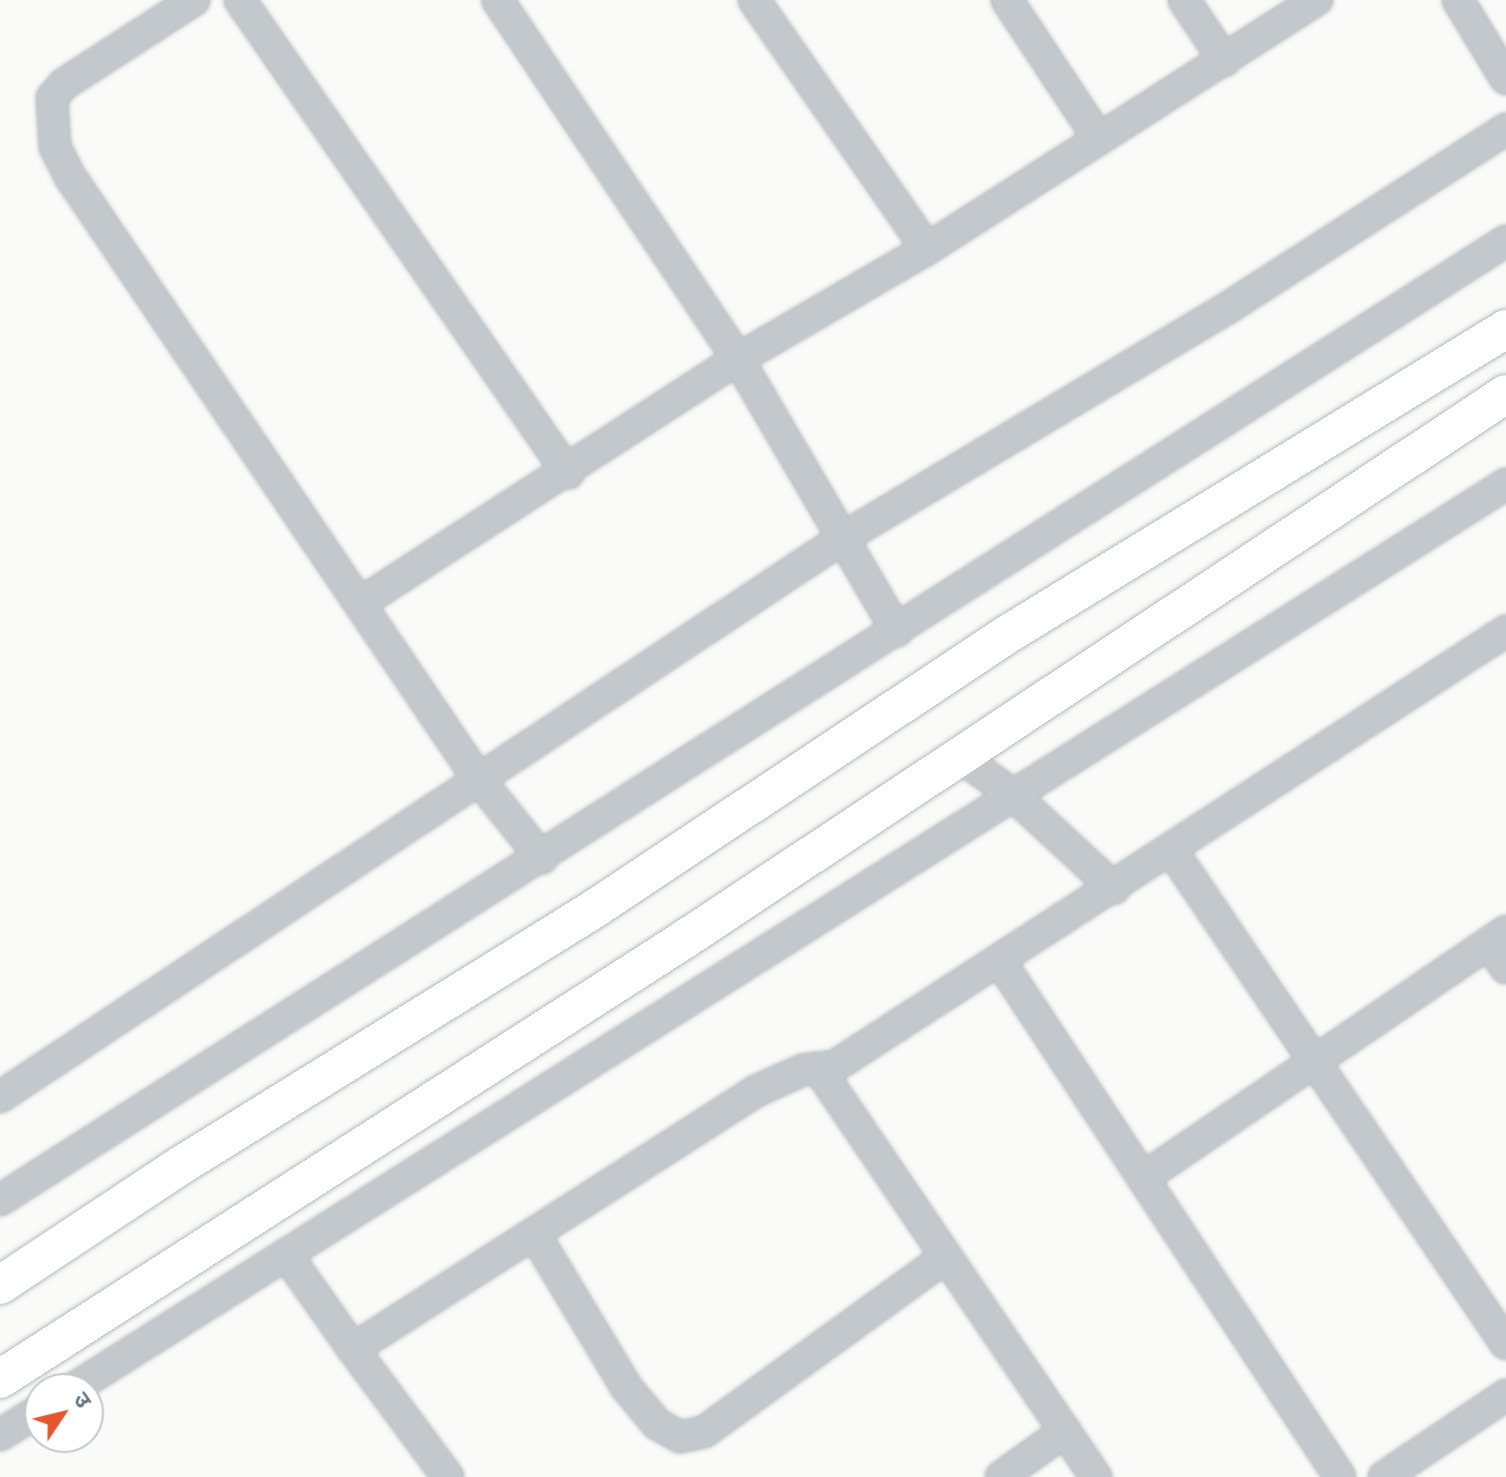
<!DOCTYPE html>
<meta charset="utf-8">
<style>
body{margin:0}
#map{position:relative;width:1506px;height:1477px;overflow:hidden;background:#fafaf8;font-family:Montserrat,"Noto Sans Devanagari",sans-serif}
div>[style]{position:absolute}
.roads{filter:drop-shadow(0 0 2px #b5babe) drop-shadow(0 0 2px #b5babe)}
.minor>*{height:30px;margin:-15px;padding:0 15px;transform-origin:15px;border-radius:15px;background:#c3c8cc}
.major>*{height:38px;margin:-19px;padding:0 19px;transform-origin:19px;border-radius:19px;background:#fff}
span{translate:-50% -50%;white-space:nowrap;text-align:center;line-height:1.15;-webkit-text-stroke:8px #fff;paint-order:stroke}
.north{position:absolute;left:24px;top:1373px;width:80px;height:80px;box-sizing:border-box;background:#fff;border:2px solid #c1c8cd;border-radius:50%;rotate:55deg;font-size:22px;font-weight:700;line-height:32px;text-align:center;color:#657683}
.north::after{content:'';display:block;margin:auto;width:28px;height:36px;background:#e4572e;clip-path:polygon(50% 0,100% 100%,50% 72%,0 100%)}
</style>
<div id="map">
<div class="roads">
<div class="minor">
<div style="left:194px;top:0;width:155px;rotate:147.1deg"></div>
<div style="left:64px;top:84px;width:18px;rotate:131deg"></div>
<div style="left:52px;top:98px;width:49px;rotate:86.5deg"></div>
<div style="left:55px;top:147px;width:35px;rotate:63deg"></div>
<div style="left:71px;top:178px;width:724px;rotate:55.87deg"></div>
<div style="left:477px;top:777px;width:104px;rotate:51.3deg"></div>
<div style="left:240px;top:0;width:576px;rotate:55.26deg"></div>
<div style="left:754px;top:0;width:303px;rotate:55.2deg"></div>
<div style="left:1007px;top:0;width:163px;rotate:56.5deg"></div>
<div style="left:1184px;top:0;width:73px;rotate:56.1deg"></div>
<div style="left:1458px;top:0;width:92px;rotate:58.7deg"></div>
<div style="left:362px;top:602px;width:448px;rotate:-32.9deg"></div>
<div style="left:738px;top:359px;width:432px;rotate:-123.8deg"></div>
<div style="left:897px;top:631px;width:315px;rotate:-120.3deg"></div>
<div style="left:738px;top:359px;width:219px;rotate:-30.2deg"></div>
<div style="left:927px;top:249px;width:463px;rotate:-32.6deg"></div>
<div style="left:959px;top:756px;width:65px;rotate:35.6deg"></div>
<div style="left:1012px;top:794px;width:139px;rotate:42.7deg"></div>
<div style="left:1172px;top:851px;width:595px;rotate:55.88deg"></div>
<div style="left:1489px;top:943px;width:30px;rotate:56deg"></div>
<div style="left:1000px;top:961px;width:618px;rotate:56.62deg"></div>
<div style="left:818px;top:1068px;width:495px;rotate:55.8deg"></div>
<div style="left:0;top:1097px;width:1011px;rotate:-33.55deg"></div>
<div style="left:843px;top:538px;width:446px;rotate:-30.9deg"></div>
<div style="left:1226px;top:309px;width:333px;rotate:-32.7deg"></div>
<div style="left:1143px;top:1178px;width:439px;rotate:-34.2deg"></div>
<div style="left:0;top:1200px;width:1785px;rotate:-32.49deg"></div>
<div style="left:535px;top:1235px;width:179px;rotate:59deg"></div>
<div style="left:627px;top:1388px;width:47px;rotate:50.2deg"></div>
<div style="left:657px;top:1424px;width:26px;rotate:29deg"></div>
<div style="left:680px;top:1437px;width:25px;rotate:-12deg"></div>
<div style="left:704px;top:1432px;width:299px;rotate:-35.9deg"></div>
<div style="left:286px;top:1254px;width:116px;rotate:54.8deg"></div>
<div style="left:353px;top:1349px;width:479px;rotate:-32.6deg"></div>
<div style="left:756px;top:1091px;width:51px;rotate:-24.1deg"></div>
<div style="left:803px;top:1070px;width:32px;rotate:-7deg"></div>
<div style="left:835px;top:1066px;width:800px;rotate:-32.95deg"></div>
<div style="left:353px;top:1349px;width:159px;rotate:53.4deg"></div>
<div style="left:73px;top:1389px;width:1695px;rotate:-32.27deg"></div>
<div style="left:0;top:1435px;width:47px;rotate:-32deg"></div>
<div style="left:1001px;top:1477px;width:79px;rotate:-35.7deg"></div>
<div style="left:1384px;top:1477px;width:147px;rotate:-33.9deg"></div>
</div>
<div class="major">
<div style="left:0;top:1285px;width:219px;rotate:-33.5deg"></div>
<div style="left:183px;top:1164px;width:487px;rotate:-31.8deg"></div>
<div style="left:597px;top:907px;width:493px;rotate:-33.6deg"></div>
<div style="left:1008px;top:634px;width:584px;rotate:-31.49deg"></div>
<div style="left:0;top:1379px;width:814px;rotate:-32.71deg"></div>
<div style="left:685px;top:939px;width:985px;rotate:-33.58deg"></div>
</div>
</div>
<div class="north">उ</div>
</div>
